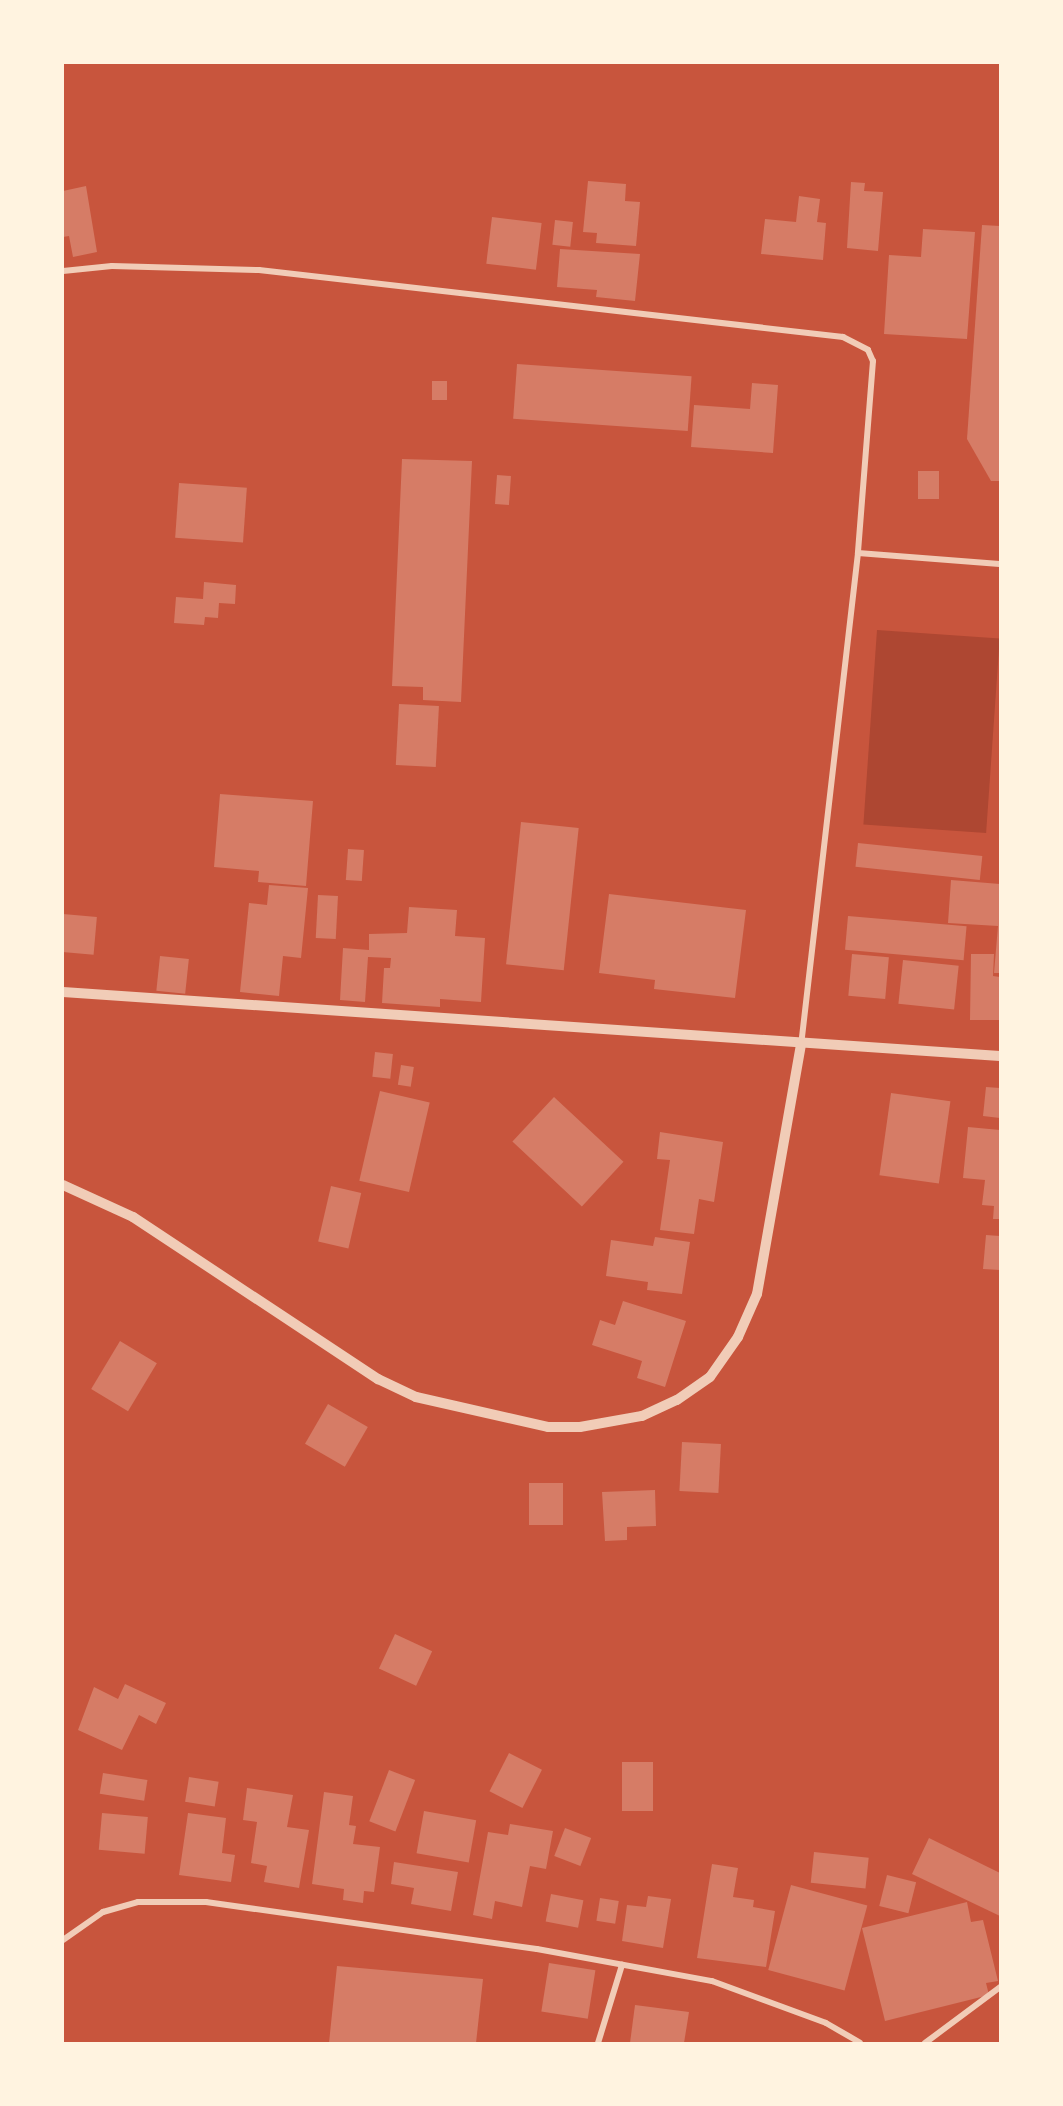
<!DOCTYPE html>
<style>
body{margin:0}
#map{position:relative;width:1063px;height:2106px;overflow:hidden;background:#c8553d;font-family:Cabin,sans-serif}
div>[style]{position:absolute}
.green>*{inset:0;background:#ae4732;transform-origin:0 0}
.building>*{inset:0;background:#d67c66;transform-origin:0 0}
.minor>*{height:6px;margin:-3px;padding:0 3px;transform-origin:3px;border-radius:3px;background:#f1ccb7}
.tertiary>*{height:10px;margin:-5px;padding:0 5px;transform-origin:5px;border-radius:5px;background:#f1ccb7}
span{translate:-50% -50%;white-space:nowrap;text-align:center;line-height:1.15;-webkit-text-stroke:6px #fff3e0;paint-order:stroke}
.frame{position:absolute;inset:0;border:64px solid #fff3e0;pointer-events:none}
</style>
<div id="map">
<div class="green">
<div style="left:877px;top:630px;width:123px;height:195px;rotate:4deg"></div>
</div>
<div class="building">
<div style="clip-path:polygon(588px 181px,626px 184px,625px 201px,640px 202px,636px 246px,596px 243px,597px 233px,583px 232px)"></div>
<div style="clip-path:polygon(851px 182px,865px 183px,864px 191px,883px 192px,878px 251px,847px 248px)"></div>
<div style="clip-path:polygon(86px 186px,97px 252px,73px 257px,69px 236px,63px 237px,63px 191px)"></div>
<div style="clip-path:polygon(799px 196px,820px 199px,817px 222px,826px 223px,823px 260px,761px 254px,765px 219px,796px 222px)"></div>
<div style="left:492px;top:217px;width:50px;height:47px;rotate:7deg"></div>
<div style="left:555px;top:220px;width:18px;height:25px;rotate:6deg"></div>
<div style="clip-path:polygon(982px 225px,1000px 226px,1000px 481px,991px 481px,967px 439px)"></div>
<div style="clip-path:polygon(923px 229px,975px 232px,967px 339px,884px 334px,889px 255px,921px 257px)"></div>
<div style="clip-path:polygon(560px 249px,640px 254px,635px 301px,596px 297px,597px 290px,557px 287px)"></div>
<div style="left:517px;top:364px;width:175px;height:55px;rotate:4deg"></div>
<div style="left:432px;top:381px;width:15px;height:19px"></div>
<div style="clip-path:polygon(752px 383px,778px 385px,773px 453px,691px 447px,694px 405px,750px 409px)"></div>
<div style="clip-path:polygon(402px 459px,472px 461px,461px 702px,423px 700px,423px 687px,392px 686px)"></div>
<div style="left:918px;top:471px;width:21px;height:28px"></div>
<div style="left:497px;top:475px;width:14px;height:29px;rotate:4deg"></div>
<div style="left:179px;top:483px;width:68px;height:55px;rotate:4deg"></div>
<div style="clip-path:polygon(204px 582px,236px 585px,235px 604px,219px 603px,218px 618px,205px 617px,204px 625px,174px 623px,176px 597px,203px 599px)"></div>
<div style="left:399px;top:704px;width:40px;height:61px;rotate:3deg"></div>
<div style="clip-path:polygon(220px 794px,313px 801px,306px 886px,258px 882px,259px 871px,214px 867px)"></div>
<div style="left:521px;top:822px;width:58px;height:143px;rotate:6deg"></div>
<div style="left:858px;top:843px;width:125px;height:24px;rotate:6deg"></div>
<div style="left:348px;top:849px;width:16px;height:31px;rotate:4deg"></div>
<div style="clip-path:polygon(951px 880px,1000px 884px,1000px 973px,994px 973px,998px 926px,948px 923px)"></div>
<div style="clip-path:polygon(269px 885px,308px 888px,301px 958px,283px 956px,279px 996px,240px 992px,249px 903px,267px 905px)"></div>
<div style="clip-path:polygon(609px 894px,746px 910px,735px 998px,654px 989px,655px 980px,599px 973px)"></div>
<div style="left:318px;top:895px;width:20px;height:43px;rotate:3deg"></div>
<div style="clip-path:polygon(409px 907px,457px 910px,455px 936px,485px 938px,481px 1002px,440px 999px,440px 1007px,382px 1003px,384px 968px,390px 968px,391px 958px,368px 957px,365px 1002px,340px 1000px,343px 948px,369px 950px,369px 934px,407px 933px)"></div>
<div style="left:63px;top:914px;width:34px;height:38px;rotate:5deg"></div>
<div style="left:848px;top:916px;width:119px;height:34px;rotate:5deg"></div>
<div style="left:852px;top:954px;width:37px;height:42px;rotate:5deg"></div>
<div style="clip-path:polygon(971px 954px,994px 954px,993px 976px,1000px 977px,1000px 1020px,970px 1020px)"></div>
<div style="left:160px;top:956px;width:29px;height:35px;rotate:6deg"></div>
<div style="left:903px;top:960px;width:56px;height:44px;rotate:6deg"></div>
<div style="left:375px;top:1052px;width:18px;height:25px;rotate:6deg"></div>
<div style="left:401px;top:1065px;width:13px;height:20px;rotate:9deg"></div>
<div style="clip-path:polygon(986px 1087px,1000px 1088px,1000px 1118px,983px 1116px)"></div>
<div style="left:380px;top:1091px;width:51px;height:92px;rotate:13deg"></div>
<div style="left:891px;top:1093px;width:60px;height:83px;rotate:8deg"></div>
<div style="left:554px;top:1097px;width:95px;height:61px;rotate:43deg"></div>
<div style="clip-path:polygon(968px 1127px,1000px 1130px,1000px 1219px,993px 1219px,994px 1206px,982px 1205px,985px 1180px,963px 1178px)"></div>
<div style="clip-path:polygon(660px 1132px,723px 1142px,714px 1202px,699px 1199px,694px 1234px,660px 1230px,670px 1160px,657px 1159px)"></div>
<div style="left:331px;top:1186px;width:31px;height:57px;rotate:13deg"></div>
<div style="clip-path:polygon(986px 1235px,1000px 1236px,1000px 1270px,983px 1269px)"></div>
<div style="clip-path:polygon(655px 1237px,690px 1242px,682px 1294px,647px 1290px,648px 1282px,606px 1276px,611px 1240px,653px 1246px)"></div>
<div style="clip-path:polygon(623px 1301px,686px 1321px,665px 1387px,637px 1378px,642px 1361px,592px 1345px,600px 1320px,615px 1325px)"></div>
<div style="left:120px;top:1341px;width:43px;height:56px;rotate:31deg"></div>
<div style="left:328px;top:1404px;width:46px;height:46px;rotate:30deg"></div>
<div style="left:682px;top:1442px;width:39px;height:49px;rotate:3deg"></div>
<div style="left:529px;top:1483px;width:34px;height:42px"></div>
<div style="clip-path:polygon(655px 1490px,656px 1526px,627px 1527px,627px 1540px,605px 1541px,602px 1492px)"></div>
<div style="left:395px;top:1634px;width:41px;height:38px;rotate:25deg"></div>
<div style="clip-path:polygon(125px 1684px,166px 1703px,156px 1724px,139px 1715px,122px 1750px,78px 1730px,94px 1687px,118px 1699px)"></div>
<div style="left:509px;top:1753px;width:37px;height:43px;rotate:27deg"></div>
<div style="left:622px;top:1762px;width:31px;height:49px"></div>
<div style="left:389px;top:1770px;width:28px;height:55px;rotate:21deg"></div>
<div style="left:103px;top:1773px;width:45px;height:21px;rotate:9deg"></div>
<div style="left:189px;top:1777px;width:30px;height:25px;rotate:9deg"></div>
<div style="clip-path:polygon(247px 1788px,293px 1795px,287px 1827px,309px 1830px,299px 1888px,264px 1882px,267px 1866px,251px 1863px,257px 1822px,243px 1820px)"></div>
<div style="clip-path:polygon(324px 1792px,353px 1796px,349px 1825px,356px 1826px,353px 1844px,380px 1847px,374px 1892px,364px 1891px,363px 1903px,343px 1900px,344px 1889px,312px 1884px)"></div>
<div style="left:424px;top:1811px;width:53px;height:43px;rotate:10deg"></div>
<div style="left:102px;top:1813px;width:46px;height:37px;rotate:5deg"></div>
<div style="clip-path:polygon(188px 1813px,226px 1818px,222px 1853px,235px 1855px,231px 1882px,179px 1875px)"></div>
<div style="clip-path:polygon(510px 1824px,553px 1831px,546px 1869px,530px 1866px,522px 1907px,495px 1901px,492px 1919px,473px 1915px,488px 1832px,508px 1835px)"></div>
<div style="left:565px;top:1828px;width:28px;height:30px;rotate:21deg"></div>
<div style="clip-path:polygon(929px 1838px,1000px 1873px,1000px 1916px,912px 1874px)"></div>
<div style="left:814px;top:1852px;width:55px;height:31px;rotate:6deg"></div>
<div style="clip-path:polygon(394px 1862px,458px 1872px,451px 1911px,411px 1904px,414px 1888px,391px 1884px)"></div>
<div style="clip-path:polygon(712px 1864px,738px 1868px,733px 1897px,754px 1900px,753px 1907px,775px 1911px,766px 1967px,697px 1958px)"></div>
<div style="left:887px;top:1875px;width:30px;height:32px;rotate:14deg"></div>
<div style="left:791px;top:1885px;width:79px;height:88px;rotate:15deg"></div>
<div style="left:551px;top:1894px;width:33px;height:28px;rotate:11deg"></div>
<div style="clip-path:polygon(648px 1896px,671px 1899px,663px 1948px,622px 1941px,627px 1905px,646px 1907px)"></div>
<div style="left:600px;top:1898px;width:19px;height:23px;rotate:9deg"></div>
<div style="clip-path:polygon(967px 1902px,971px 1922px,983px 1920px,998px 1981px,986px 1983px,989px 1995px,885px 2021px,862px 1928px)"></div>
<div style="left:549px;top:1963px;width:47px;height:49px;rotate:9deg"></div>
<div style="clip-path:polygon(337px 1966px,483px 1979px,476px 2043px,329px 2043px)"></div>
<div style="clip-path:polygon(635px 2005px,689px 2012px,684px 2043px,630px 2043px)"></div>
</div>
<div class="minor">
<div style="left:63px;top:271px;width:49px;rotate:-5.8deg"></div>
<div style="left:112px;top:266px;width:147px;rotate:1.6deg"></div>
<div style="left:259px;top:270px;width:588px;rotate:6.54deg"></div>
<div style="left:843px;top:337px;width:28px;rotate:27deg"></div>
<div style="left:868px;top:350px;width:12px;rotate:66deg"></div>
<div style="left:873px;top:361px;width:193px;rotate:94.5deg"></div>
<div style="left:858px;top:553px;width:494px;rotate:96.6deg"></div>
<div style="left:858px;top:553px;width:142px;rotate:4.4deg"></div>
<div style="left:63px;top:1940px;width:49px;rotate:-35deg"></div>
<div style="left:103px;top:1912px;width:36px;rotate:-16deg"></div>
<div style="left:138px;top:1902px;width:68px"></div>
<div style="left:206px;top:1902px;width:334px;rotate:8.1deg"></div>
<div style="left:537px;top:1949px;width:178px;rotate:10.4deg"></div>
<div style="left:712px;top:1981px;width:121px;rotate:20.2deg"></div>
<div style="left:826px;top:2023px;width:39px;rotate:30deg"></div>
<div style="left:598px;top:2043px;width:82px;rotate:-72.9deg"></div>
<div style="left:925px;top:2043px;width:94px;rotate:-36.7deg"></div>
</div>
<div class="tertiary">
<div style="left:63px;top:992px;width:939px;rotate:3.91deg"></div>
<div style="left:63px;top:1185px;width:77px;rotate:24.6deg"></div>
<div style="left:133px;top:1217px;width:294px;rotate:33.5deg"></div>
<div style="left:378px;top:1379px;width:42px;rotate:25.3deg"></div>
<div style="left:416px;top:1397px;width:135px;rotate:12.8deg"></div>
<div style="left:548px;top:1427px;width:32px"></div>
<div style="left:580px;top:1427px;width:63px;rotate:-10.1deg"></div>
<div style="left:642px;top:1416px;width:38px;rotate:-25deg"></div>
<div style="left:677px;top:1400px;width:40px;rotate:-34.9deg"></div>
<div style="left:710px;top:1377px;width:49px;rotate:-55deg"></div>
<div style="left:738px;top:1337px;width:47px;rotate:-66.2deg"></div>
<div style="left:757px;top:1294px;width:253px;rotate:-80deg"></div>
</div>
<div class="frame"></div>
</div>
